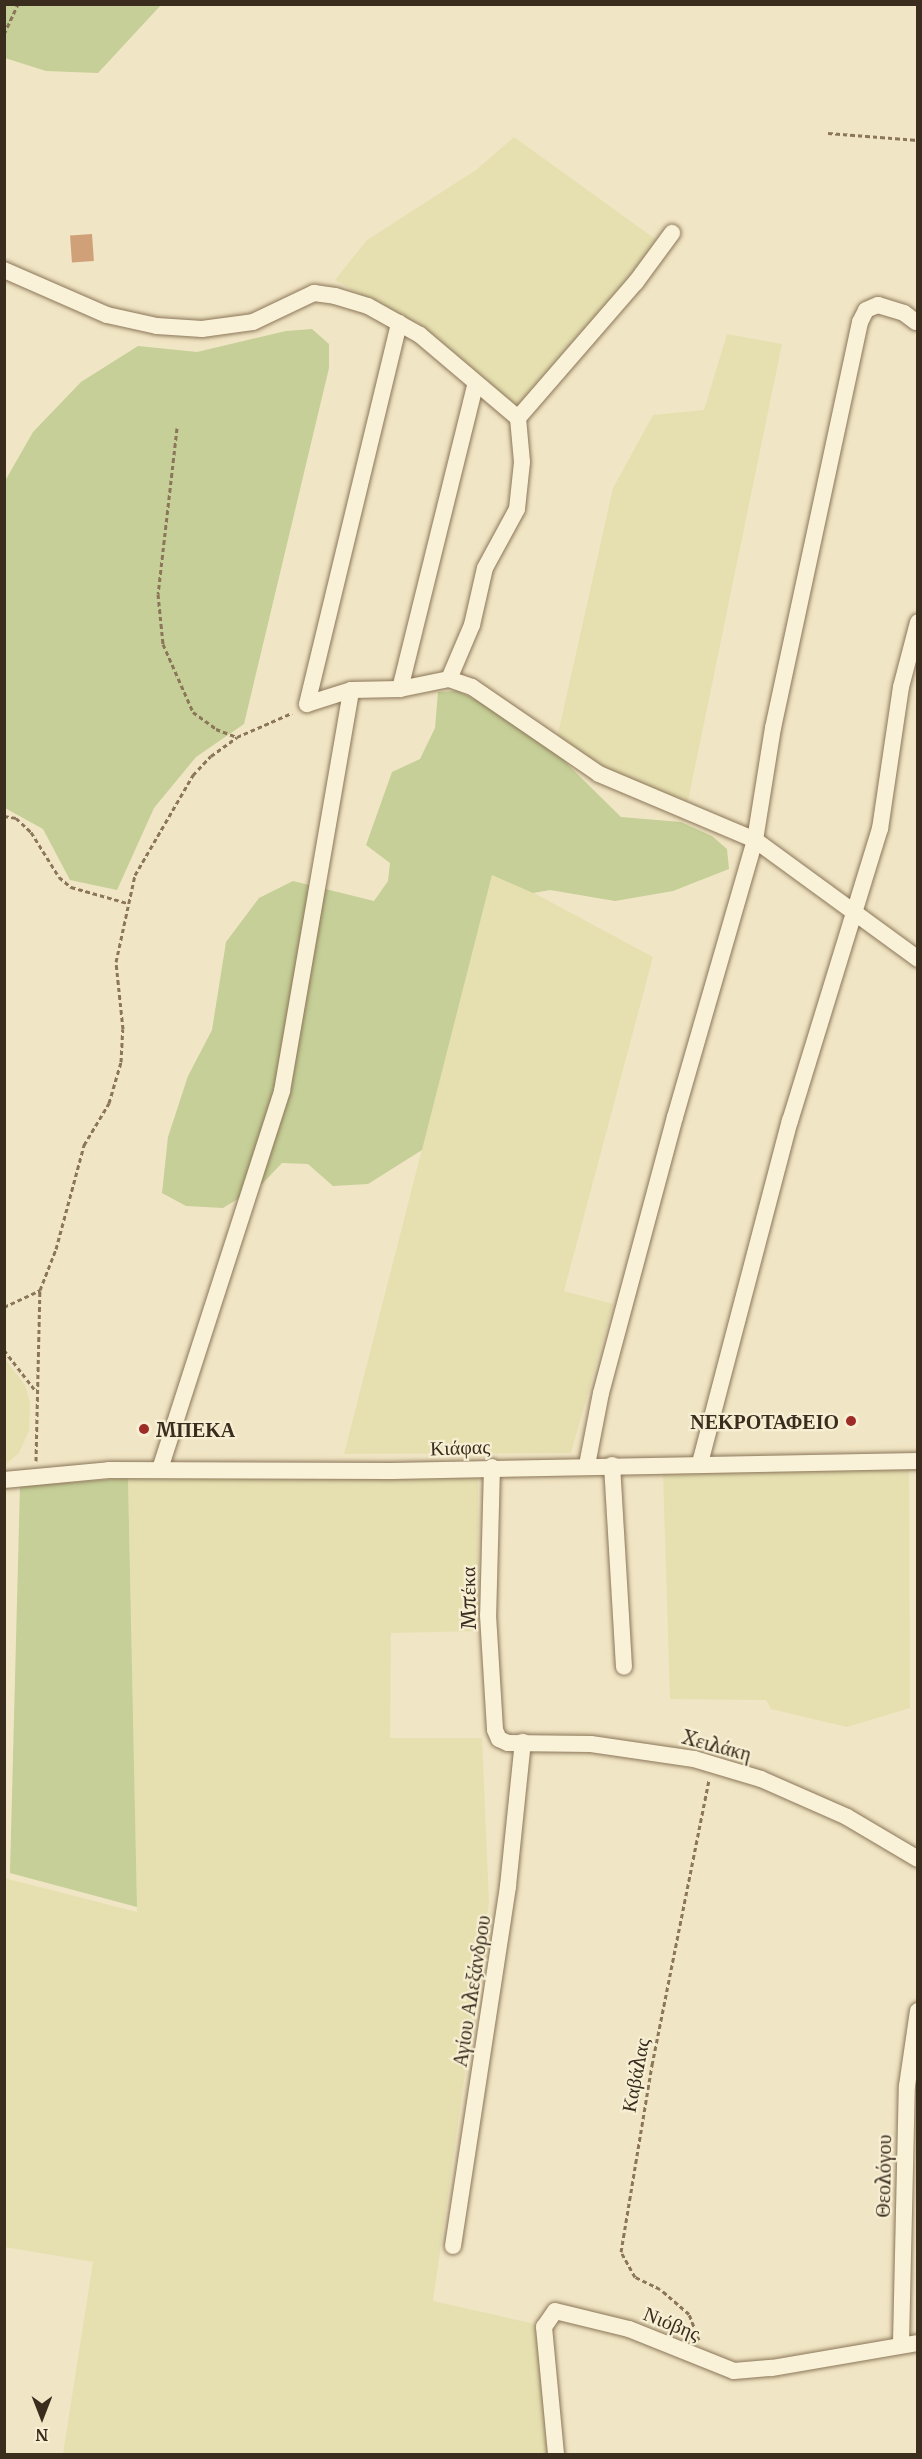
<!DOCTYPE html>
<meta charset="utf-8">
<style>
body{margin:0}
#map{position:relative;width:922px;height:2459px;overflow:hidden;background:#f0e5c4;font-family:Merriweather,serif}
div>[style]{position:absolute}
.farmland>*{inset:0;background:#e6e0b1}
.green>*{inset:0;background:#c5cf97}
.building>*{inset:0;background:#d0a178;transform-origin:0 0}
.path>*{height:3px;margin-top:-1.5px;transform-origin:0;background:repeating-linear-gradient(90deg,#8b7659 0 4.5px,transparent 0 7.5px)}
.roads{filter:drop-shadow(0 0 2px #8b7659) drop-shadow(0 0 2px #8b7659)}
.minor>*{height:16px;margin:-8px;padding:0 8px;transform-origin:8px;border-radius:8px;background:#faf2d8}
.dots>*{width:16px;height:16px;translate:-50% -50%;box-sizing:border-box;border:3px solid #f7efd4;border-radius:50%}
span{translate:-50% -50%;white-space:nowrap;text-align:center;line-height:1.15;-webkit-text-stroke:4.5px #f7efd4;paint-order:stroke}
.poi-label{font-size:20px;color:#3b2d1e;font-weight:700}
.right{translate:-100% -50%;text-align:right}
.left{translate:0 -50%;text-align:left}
.street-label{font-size:20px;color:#3b2d1e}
.frame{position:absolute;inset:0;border:6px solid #3b2d1e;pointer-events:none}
.north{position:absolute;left:12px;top:2387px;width:60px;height:60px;-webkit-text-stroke:4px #f7efd4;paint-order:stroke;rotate:180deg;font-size:16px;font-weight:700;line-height:24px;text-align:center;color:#3b2d1e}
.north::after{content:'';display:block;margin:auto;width:21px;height:27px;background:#3b2d1e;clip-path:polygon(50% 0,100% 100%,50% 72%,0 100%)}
</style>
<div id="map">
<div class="farmland">
<div style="clip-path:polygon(514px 137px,658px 241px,520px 409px,436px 340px,335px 280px,367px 240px,476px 170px)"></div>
<div style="clip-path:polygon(727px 334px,782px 344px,688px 801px,625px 780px,557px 738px,613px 488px,653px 415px,704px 410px)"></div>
<div style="clip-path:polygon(492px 875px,506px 878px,653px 957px,564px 1291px,613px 1304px,571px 1453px,344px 1454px)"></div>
<div style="clip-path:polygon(5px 1359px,25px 1385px,30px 1402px,29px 1431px,19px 1453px,5px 1465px)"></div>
<div style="clip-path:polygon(909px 1467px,910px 1708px,847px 1727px,771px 1709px,766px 1700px,670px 1699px,663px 1472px)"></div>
<div style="clip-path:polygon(478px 1476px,479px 1631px,391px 1633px,390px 1738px,482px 1738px,489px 1902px,433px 2301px,535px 2324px,551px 2454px,63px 2454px,93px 2262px,5px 2247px,4px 1878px,137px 1912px,128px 1478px)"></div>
</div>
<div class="green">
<div style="clip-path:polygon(5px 4px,161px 4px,161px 5px,98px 73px,46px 71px,5px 58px)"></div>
<div style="clip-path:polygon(312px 329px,329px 344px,329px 368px,244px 724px,196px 757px,154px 808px,117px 890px,70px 880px,43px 829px,5px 808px,5px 481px,33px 432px,81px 382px,138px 346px,197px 352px,286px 331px)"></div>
<div style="clip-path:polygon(457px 691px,496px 709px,557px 754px,621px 817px,681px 822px,712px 836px,727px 849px,729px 869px,673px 891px,615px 901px,550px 890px,533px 893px,492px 875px,422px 1150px,368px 1184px,333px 1186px,308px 1164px,282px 1163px,262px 1184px,223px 1208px,186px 1206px,162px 1193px,168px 1137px,188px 1076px,212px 1030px,226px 942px,259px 898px,293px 881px,374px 901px,388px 881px,390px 863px,366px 845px,392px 772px,420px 759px,435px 728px,438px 692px)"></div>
<div style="clip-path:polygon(128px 1478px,137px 1907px,10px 1873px,20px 1486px)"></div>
</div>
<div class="building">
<div style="left:92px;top:234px;width:27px;height:22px;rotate:86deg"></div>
</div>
<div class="path">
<div style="left:4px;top:34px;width:33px;rotate:-65deg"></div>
<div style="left:828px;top:133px;width:90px;rotate:4.4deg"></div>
<div style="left:177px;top:428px;width:167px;rotate:96.5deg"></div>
<div style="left:158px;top:594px;width:50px;rotate:84.3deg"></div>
<div style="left:163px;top:644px;width:74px;rotate:66.2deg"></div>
<div style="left:193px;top:712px;width:29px;rotate:36deg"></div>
<div style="left:216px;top:729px;width:22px;rotate:21deg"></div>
<div style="left:4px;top:816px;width:12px;rotate:9deg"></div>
<div style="left:16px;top:818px;width:21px;rotate:43deg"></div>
<div style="left:31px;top:832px;width:53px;rotate:58.1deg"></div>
<div style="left:59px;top:877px;width:16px;rotate:40deg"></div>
<div style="left:71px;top:887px;width:58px;rotate:15.9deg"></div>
<div style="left:4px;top:1307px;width:40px;rotate:-25deg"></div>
<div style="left:4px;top:1350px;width:51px;rotate:52.2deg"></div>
<div style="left:36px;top:1461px;width:171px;rotate:-88.7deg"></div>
<div style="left:40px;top:1290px;width:44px;rotate:-68.7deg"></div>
<div style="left:56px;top:1249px;width:108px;rotate:-74.9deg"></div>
<div style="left:84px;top:1145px;width:49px;rotate:-59.2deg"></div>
<div style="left:109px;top:1103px;width:43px;rotate:-73.7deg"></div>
<div style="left:121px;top:1062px;width:33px;rotate:-87deg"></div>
<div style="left:123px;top:1029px;width:67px;rotate:-96deg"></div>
<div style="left:116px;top:962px;width:89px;rotate:-77.7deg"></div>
<div style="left:135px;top:875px;width:116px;rotate:-59.9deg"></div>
<div style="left:193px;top:775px;width:26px;rotate:-47deg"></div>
<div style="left:211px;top:756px;width:32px;rotate:-36deg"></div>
<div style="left:237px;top:737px;width:60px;rotate:-23.6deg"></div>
<div style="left:699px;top:2340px;width:28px;rotate:-111deg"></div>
<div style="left:689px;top:2314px;width:38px;rotate:-139deg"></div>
<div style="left:660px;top:2289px;width:28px;rotate:-154deg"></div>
<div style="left:635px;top:2277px;width:29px;rotate:-119deg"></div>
<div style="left:621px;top:2252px;width:190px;rotate:-80.6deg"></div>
<div style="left:652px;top:2065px;width:290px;rotate:-78.7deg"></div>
</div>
<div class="roads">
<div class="minor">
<div style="left:4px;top:270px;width:112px;rotate:23.6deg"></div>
<div style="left:107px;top:315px;width:51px;rotate:12.4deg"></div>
<div style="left:157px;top:326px;width:45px;rotate:3.8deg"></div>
<div style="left:202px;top:329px;width:51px;rotate:-7.8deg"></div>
<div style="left:253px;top:322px;width:68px;rotate:-25.4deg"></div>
<div style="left:314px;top:293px;width:21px;rotate:8deg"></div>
<div style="left:335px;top:296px;width:34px;rotate:17deg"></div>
<div style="left:368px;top:306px;width:60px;rotate:29.1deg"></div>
<div style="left:420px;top:335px;width:128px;rotate:40.3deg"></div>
<div style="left:449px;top:679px;width:59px;rotate:-66.9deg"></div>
<div style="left:472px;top:625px;width:58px;rotate:-77.2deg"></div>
<div style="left:485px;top:568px;width:67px;rotate:-61.5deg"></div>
<div style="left:517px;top:509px;width:47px;rotate:-83.9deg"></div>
<div style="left:522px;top:462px;width:44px;rotate:-95.2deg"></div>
<div style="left:518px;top:418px;width:180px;rotate:-49.1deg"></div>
<div style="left:636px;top:282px;width:61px;rotate:-53.7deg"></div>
<div style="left:400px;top:689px;width:50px;rotate:-11.5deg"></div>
<div style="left:449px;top:679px;width:24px;rotate:19deg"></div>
<div style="left:472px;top:687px;width:154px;rotate:34.4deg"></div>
<div style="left:599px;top:774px;width:169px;rotate:22.9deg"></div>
<div style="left:755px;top:840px;width:202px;rotate:36.1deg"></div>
<div style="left:351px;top:690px;width:49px;rotate:-1.2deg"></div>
<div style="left:400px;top:689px;width:313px;rotate:-76.1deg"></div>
<div style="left:700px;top:1463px;width:354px;rotate:-75.3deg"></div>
<div style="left:790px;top:1121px;width:306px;rotate:-72.9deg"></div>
<div style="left:880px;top:829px;width:144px;rotate:-81.6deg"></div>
<div style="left:901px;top:687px;width:67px;rotate:-75.3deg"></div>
<div style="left:587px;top:1465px;width:73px;rotate:-79deg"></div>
<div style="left:601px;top:1393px;width:286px;rotate:-75deg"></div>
<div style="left:675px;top:1117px;width:288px;rotate:-73.9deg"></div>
<div style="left:755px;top:840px;width:113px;rotate:-80.9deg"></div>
<div style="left:773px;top:728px;width:415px;rotate:-77.9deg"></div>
<div style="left:860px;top:322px;width:13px;rotate:-63deg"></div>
<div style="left:866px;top:310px;width:13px;rotate:-23deg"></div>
<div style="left:878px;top:305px;width:27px;rotate:17deg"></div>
<div style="left:904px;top:313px;width:15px;rotate:37deg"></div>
<div style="left:612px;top:1465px;width:202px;rotate:86.6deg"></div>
<div style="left:492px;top:1467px;width:148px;rotate:91.5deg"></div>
<div style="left:488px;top:1615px;width:115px;rotate:86.5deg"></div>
<div style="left:495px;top:1730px;width:10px;rotate:66deg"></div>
<div style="left:499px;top:1739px;width:10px;rotate:24deg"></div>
<div style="left:508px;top:1743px;width:83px;rotate:0.7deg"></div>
<div style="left:591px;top:1744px;width:104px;rotate:8.3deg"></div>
<div style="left:694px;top:1759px;width:70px;rotate:16.6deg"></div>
<div style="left:761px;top:1779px;width:94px;rotate:23.8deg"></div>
<div style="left:847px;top:1817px;width:82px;rotate:30.6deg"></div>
<div style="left:160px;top:1469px;width:397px;rotate:-72.1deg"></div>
<div style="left:282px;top:1091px;width:407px;rotate:-80.2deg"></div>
<div style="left:351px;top:690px;width:46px;rotate:162.3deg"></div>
<div style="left:307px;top:704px;width:392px;rotate:-76.4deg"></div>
<div style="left:4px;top:1480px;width:105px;rotate:-5.4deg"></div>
<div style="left:109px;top:1470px;width:282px;rotate:0.2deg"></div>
<div style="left:391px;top:1471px;width:527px;rotate:-1.09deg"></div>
<div style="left:453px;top:2246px;width:364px;rotate:-81.3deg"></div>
<div style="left:508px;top:1886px;width:145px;rotate:-84.1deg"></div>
<div style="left:901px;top:2343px;width:257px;rotate:-88.7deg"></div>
<div style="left:907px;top:2086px;width:76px;rotate:-81.7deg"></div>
<div style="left:556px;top:2454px;width:128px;rotate:-95.4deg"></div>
<div style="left:544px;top:2327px;width:19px;rotate:-55deg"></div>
<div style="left:555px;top:2311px;width:76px;rotate:13.7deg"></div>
<div style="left:629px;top:2329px;width:113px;rotate:21.8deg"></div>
<div style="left:734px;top:2371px;width:38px;rotate:-5deg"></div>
<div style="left:772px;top:2368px;width:148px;rotate:-9.7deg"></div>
</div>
</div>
<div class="dots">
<div style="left:851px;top:1421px;background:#9d2c27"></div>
<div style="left:144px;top:1429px;background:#9d2c27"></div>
</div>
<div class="poi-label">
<span class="right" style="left:839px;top:1421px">ΝΕΚΡΟΤΑΦΕΙΟ</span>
<span class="left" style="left:156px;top:1429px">ΜΠΕΚΑ</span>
</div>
<div class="street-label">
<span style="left:460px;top:1447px;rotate:-2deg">Κιάφας</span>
<span style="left:468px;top:1598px;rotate:-91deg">Μπέκα</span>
<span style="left:717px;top:1745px;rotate:15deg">Χειλάκη</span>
<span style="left:471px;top:1991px;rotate:-81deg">Αγίου Αλεξάνδρου</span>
<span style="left:635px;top:2075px;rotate:-79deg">Καβάλας</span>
<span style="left:883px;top:2176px;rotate:-89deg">Θεολόγου</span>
<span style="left:672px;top:2323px;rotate:22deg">Νιόβης</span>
</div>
<div class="frame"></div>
<div class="north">N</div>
</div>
